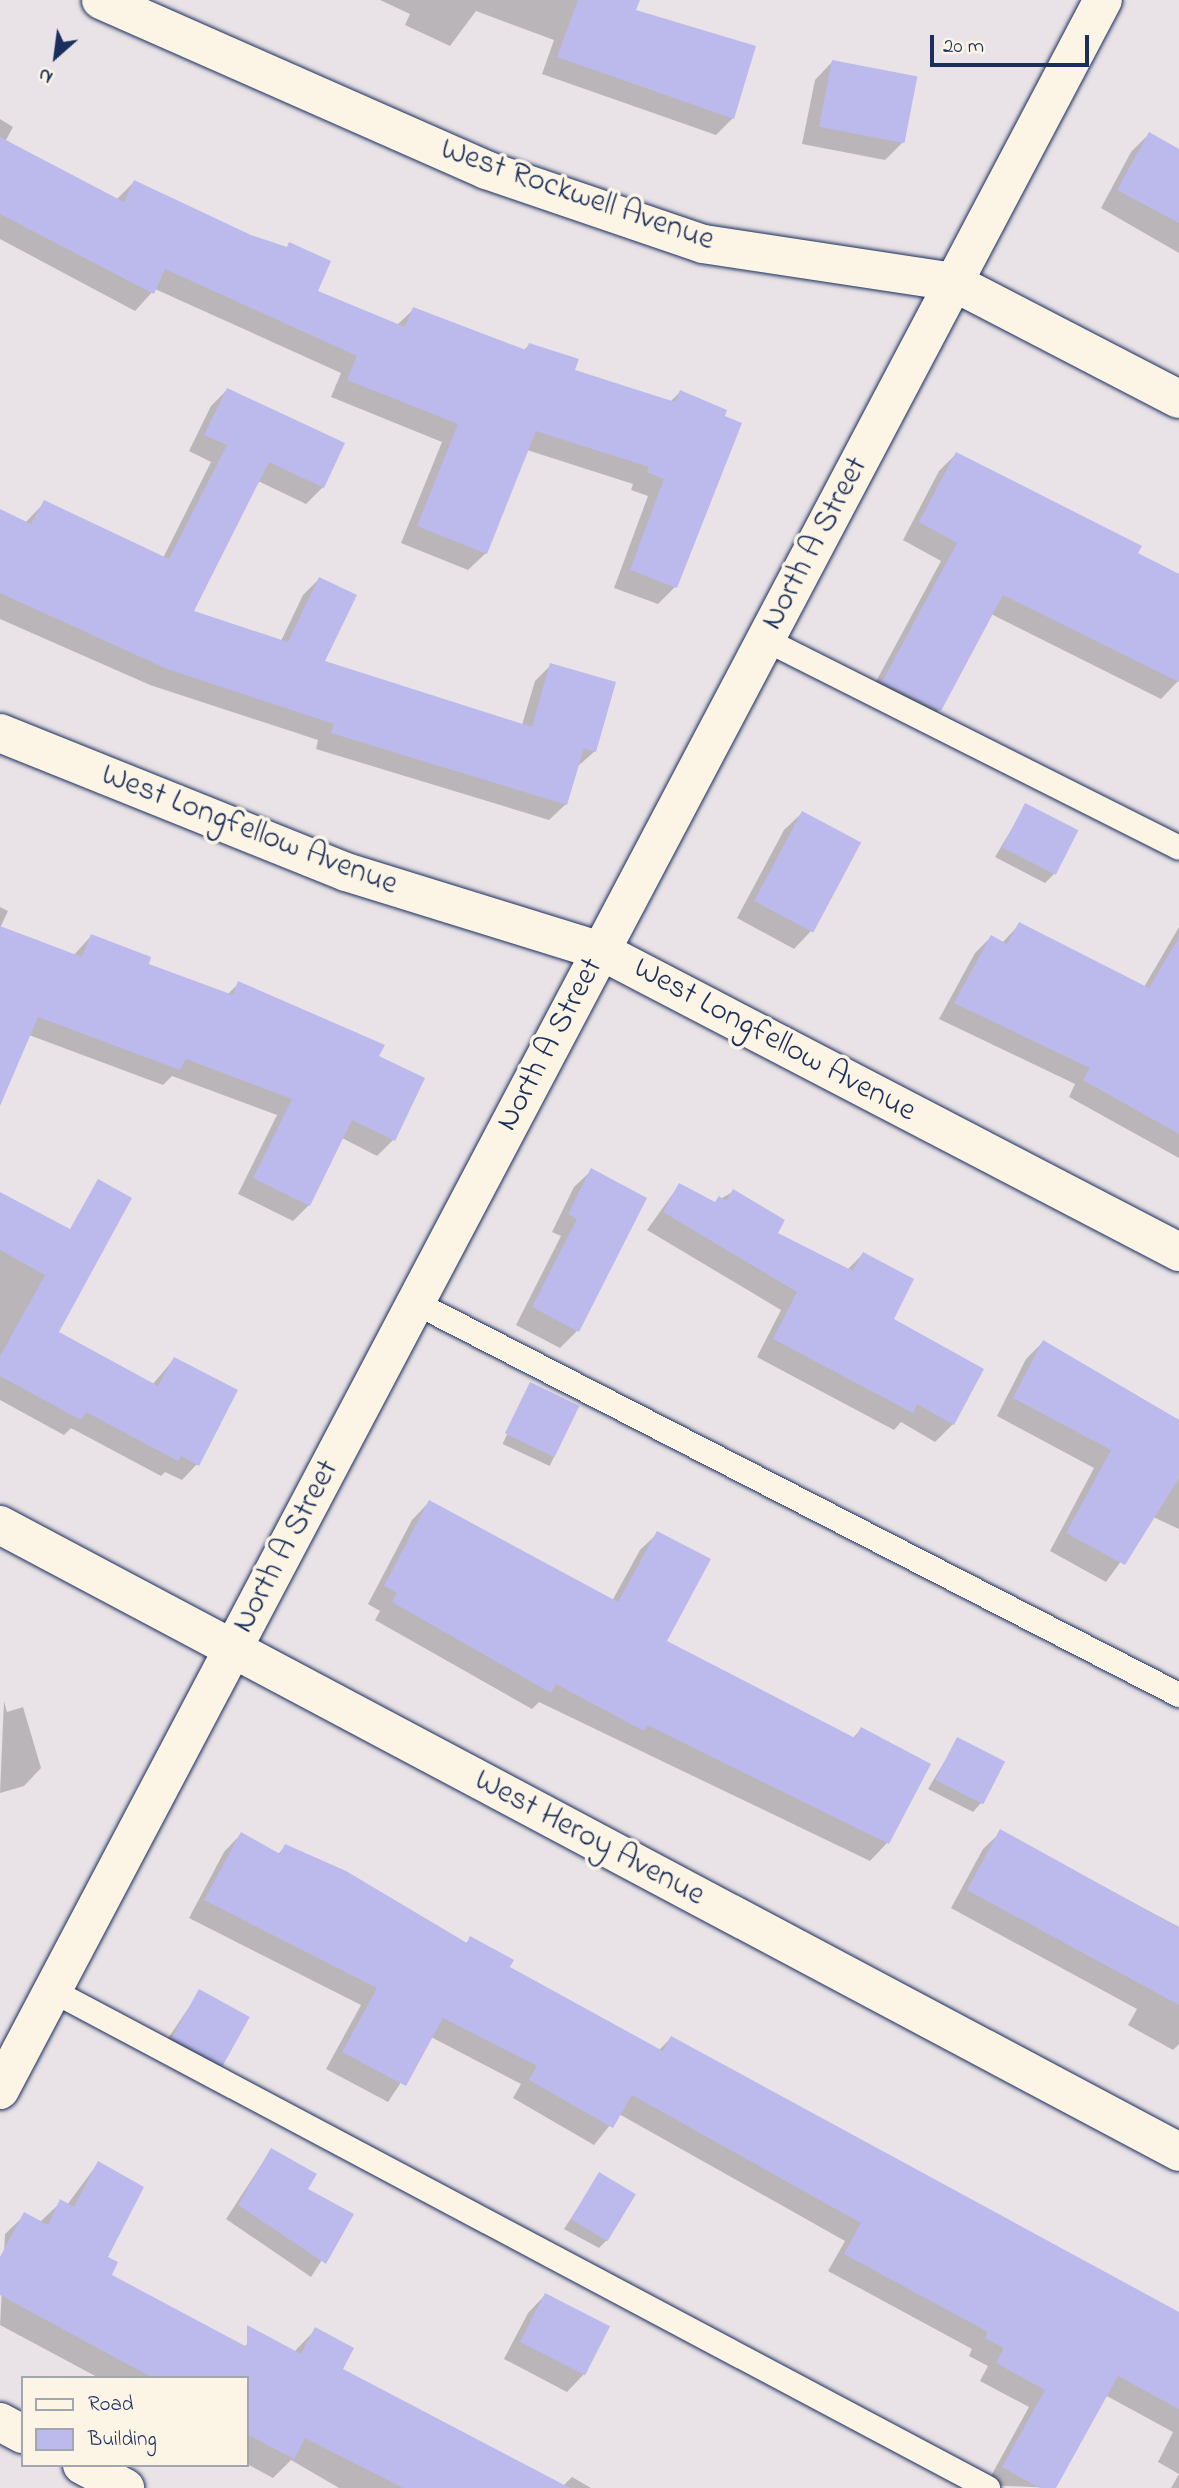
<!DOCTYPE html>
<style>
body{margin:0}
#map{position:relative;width:1179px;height:2488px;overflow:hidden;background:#e9e3e7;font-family:"Indie Flower",sans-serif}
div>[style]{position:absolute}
.shadow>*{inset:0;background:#0003;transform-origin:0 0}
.building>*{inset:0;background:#bcbaec;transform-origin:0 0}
.roads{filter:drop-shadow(0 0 2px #1b2f5e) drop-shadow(0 0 2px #1b2f5e)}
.service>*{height:24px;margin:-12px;padding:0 12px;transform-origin:12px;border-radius:12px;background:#fcf5e5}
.minor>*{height:38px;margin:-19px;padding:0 19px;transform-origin:19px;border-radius:19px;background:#fcf5e5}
.tertiary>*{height:38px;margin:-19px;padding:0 19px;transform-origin:19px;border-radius:19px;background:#fcf5e5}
span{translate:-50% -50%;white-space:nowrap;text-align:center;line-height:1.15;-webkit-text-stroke:7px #fcf5e5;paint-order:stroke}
.street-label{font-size:32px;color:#1b2f5e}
.legend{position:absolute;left:21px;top:2376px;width:228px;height:91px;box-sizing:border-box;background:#fcf5e5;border:2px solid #a2a6af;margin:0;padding:9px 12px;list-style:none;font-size:21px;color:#1b2f5e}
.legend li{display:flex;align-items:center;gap:14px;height:35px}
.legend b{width:35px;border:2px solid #a2a6af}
.north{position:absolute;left:21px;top:21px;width:70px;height:70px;-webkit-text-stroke:5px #fcf5e5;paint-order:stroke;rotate:208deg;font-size:19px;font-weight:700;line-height:28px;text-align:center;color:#1b2f5e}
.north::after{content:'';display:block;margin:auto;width:24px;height:32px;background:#1b2f5e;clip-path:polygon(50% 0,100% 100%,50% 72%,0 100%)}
.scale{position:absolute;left:930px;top:35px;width:159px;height:32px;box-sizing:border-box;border:4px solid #1b2f5e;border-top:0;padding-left:9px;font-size:21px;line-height:24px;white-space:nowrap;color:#1b2f5e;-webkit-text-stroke:5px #fcf5e5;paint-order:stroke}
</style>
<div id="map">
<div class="shadow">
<div style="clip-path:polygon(380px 0,638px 0,634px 11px,733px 118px,716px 135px,542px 74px,554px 40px,476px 11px,450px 46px,405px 25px,410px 14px)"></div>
<div style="clip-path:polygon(832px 62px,903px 142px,885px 160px,802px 144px,815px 80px)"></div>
<div style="clip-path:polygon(0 119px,13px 127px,5px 142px,116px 200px,134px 182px,250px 236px,285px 249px,290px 244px,316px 292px,397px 325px,414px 309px,523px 351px,529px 345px,573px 371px,670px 402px,680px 392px,675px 587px,658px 604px,614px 588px,648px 496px,631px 490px,633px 484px,527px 450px,486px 553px,468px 570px,401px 543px,442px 442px,331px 397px,341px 373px,155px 289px,135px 311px,0 239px)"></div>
<div style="clip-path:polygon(1149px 134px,1179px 151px,1179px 253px,1101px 208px,1131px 152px)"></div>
<div style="clip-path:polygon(227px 390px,343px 444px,323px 487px,306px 504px,258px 481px,191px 612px,281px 641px,303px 595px,319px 579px,322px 662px,522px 725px,535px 681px,551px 665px,595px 751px,577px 767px,566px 804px,549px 820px,316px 749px,318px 740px,150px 685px,0 619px,0 511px,25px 523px,45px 502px,163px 558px,211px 462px,189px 451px,211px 406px)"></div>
<div style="clip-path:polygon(956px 454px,1179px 576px,1179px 680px,1161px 699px,991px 614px,939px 710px,922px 728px,866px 700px,941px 561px,903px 540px,939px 471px)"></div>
<div style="clip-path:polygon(1026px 805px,1054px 874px,1045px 883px,995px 857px)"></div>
<div style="clip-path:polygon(802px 813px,811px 931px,794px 949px,737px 918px,784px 830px)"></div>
<div style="clip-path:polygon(0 907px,8px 911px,0 928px,74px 955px,91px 936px,147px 965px,228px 994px,239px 983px,377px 1057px,393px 1140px,377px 1156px,342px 1138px,309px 1205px,293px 1221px,238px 1194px,277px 1115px,172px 1076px,163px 1085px,29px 1035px,0 1104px)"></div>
<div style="clip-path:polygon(1019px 925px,1144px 987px,1179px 927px,1179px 1158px,1069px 1097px,1075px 1084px,939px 1019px,975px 953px,991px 937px,1002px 943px)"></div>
<div style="clip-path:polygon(592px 1170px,577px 1331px,560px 1348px,516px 1325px,561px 1236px,552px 1232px,574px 1187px)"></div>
<div style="clip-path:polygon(679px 1185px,714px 1203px,734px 1191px,775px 1234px,847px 1270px,863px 1254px,891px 1320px,953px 1424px,935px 1442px,901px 1422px,894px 1430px,757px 1357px,781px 1310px,647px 1230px)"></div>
<div style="clip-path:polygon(0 1194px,103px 1249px,57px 1333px,152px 1385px,174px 1359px,197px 1464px,182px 1480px,165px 1472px,161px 1476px,71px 1428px,64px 1435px,0 1400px)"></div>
<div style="clip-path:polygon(1043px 1342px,1179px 1420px,1179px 1529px,1153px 1517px,1106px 1582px,1050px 1551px,1094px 1468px,997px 1416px,1026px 1359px)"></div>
<div style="left:530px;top:1385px;width:52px;height:65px;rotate:25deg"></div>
<div style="clip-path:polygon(429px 1502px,612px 1601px,640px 1550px,658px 1533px,664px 1641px,852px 1739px,861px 1729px,929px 1765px,887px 1843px,870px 1861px,539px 1702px,532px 1709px,375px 1620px,380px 1611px,368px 1604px,412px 1520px)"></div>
<div style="clip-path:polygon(4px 1701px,7px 1712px,23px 1707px,41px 1768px,24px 1786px,0 1793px)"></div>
<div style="clip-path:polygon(958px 1739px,981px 1803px,973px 1812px,928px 1789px)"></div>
<div style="clip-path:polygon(1001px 1832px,1179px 1927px,1179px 2044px,1173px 2050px,1128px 2025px,1137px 2009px,951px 1908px,983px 1849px)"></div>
<div style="clip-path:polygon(241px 1834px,277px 1855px,286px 1846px,465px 1944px,471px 1938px,508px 1967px,658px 2051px,671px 2038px,1179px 2314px,1179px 2488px,1171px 2488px,1179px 2474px,1158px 2462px,1173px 2432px,1105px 2395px,1054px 2488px,986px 2485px,1029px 2407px,980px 2381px,988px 2366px,969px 2356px,972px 2349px,828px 2271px,845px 2241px,619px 2114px,594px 2145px,513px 2098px,521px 2084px,431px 2037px,388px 2102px,326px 2069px,361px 2005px,189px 1918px,224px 1852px)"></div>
<div style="clip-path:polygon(200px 1991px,222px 2064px,205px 2081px,156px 2056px)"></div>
<div style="clip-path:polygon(271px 2150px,306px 2189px,351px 2215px,311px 2277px,226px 2219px)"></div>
<div style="clip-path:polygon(98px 2163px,109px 2276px,244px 2347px,258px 2333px,294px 2352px,316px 2329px,340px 2369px,475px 2488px,339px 2488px,291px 2460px,273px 2478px,247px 2464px,247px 2378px,99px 2378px,0 2325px,5px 2234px,25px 2215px,41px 2221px,61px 2202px,67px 2205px)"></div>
<div style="clip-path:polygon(599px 2175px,607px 2240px,599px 2248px,564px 2229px)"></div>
<div style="clip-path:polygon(545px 2295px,584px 2374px,567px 2392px,504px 2359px,528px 2313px)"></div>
<div style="clip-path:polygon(572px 2477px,591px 2488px,561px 2488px)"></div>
</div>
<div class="building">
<div style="clip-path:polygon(578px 0,640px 0,636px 10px,756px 46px,734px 119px,557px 57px)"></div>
<div style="left:832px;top:60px;width:87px;height:68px;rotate:11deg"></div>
<div style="clip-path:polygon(1149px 132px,1179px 149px,1179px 223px,1117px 190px)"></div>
<div style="clip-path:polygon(0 137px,124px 202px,134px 180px,251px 235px,287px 247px,289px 242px,331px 261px,318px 291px,405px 327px,413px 307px,526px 350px,529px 343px,579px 359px,575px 370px,675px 402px,680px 390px,727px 410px,725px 416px,742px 423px,677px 588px,630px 570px,664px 479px,647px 472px,649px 467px,536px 431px,487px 554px,417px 526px,458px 424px,347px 380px,357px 356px,165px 269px,154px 294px,0 214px)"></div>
<div style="clip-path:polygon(227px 388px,345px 443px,324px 488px,269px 462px,194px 611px,288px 642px,319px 577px,357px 595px,325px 661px,532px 727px,550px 663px,616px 682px,596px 752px,584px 748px,567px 805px,331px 733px,334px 724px,167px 669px,0 593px,0 509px,31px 524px,44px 500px,169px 559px,227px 445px,204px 435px)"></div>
<div style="clip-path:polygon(956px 452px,1142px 546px,1138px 553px,1179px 574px,1179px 682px,1003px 595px,941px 711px,882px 682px,957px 543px,919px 522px)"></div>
<div style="left:1025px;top:803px;width:60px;height:50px;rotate:27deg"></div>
<div style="left:802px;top:811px;width:67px;height:102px;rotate:28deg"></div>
<div style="clip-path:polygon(1019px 922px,1149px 988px,1179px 937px,1179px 1134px,1083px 1080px,1090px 1068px,954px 1003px,991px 935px,1007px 944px)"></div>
<div style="clip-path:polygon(0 926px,82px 957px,91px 934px,151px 957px,149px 964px,233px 995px,238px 981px,385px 1045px,379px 1056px,425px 1078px,395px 1141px,352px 1120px,310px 1206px,253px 1178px,292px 1099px,186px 1059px,180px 1070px,38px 1017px,0 1106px)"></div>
<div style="clip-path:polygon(591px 1168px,647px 1198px,579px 1332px,532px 1307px,577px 1219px,568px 1214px)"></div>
<div style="clip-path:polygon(98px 1179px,132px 1198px,59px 1332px,158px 1386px,174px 1357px,238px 1390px,199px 1466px,181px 1456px,178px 1461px,86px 1412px,81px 1420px,0 1376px,0 1356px,45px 1275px,0 1250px,0 1192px,70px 1229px)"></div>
<div style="clip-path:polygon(679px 1183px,715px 1202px,719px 1196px,726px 1201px,733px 1189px,785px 1220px,778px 1233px,853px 1271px,863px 1252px,914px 1279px,894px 1319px,984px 1369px,954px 1425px,917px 1404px,913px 1413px,773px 1339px,797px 1292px,663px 1212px)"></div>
<div style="clip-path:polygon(1043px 1340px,1179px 1420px,1179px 1478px,1125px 1565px,1066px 1533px,1111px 1450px,1013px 1398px)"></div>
<div style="left:530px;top:1382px;width:55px;height:57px;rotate:26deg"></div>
<div style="clip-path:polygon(429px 1500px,618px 1602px,657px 1531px,711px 1559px,667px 1641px,855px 1738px,861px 1727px,931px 1764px,889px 1844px,647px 1725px,644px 1731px,556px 1684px,551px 1693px,392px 1602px,397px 1593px,384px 1586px)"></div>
<div style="left:957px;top:1737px;width:54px;height:48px;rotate:27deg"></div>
<div style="clip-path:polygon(1000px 1829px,1179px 1928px,1179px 2005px,967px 1890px)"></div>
<div style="clip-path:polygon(241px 1832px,280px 1854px,285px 1844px,346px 1871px,467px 1943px,470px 1936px,514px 1960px,510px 1967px,663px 2051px,671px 2036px,1179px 2312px,1179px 2409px,1118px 2376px,1056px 2488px,1040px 2488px,1002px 2467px,1045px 2390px,996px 2363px,1004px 2348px,985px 2338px,988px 2332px,844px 2254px,861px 2223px,632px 2095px,613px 2128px,529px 2080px,537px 2066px,443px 2018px,406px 2086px,342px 2052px,377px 1988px,204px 1900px)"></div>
<div style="left:199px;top:1989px;width:58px;height:56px;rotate:29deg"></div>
<div style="clip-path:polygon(271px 2148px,317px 2174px,308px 2189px,354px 2214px,326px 2264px,238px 2205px)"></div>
<div style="clip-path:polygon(98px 2161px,144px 2187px,108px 2257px,118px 2262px,112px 2275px,247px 2347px,247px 2325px,301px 2354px,315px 2327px,354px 2348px,343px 2369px,570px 2488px,403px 2488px,305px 2438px,294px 2459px,247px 2434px,247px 2378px,153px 2378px,0 2295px,0 2257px,24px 2212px,48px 2225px,60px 2199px,74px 2207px)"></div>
<div style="left:599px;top:2172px;width:43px;height:55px;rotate:31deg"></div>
<div style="left:545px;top:2293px;width:73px;height:55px;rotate:27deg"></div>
</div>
<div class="roads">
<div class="service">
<div style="left:766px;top:640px;width:462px;rotate:26.7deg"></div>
<div style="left:416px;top:1303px;width:858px;rotate:27.19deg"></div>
<div style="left:53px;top:1991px;width:1059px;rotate:27.99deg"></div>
</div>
<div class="minor">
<div style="left:101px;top:0;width:421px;rotate:23.8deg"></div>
<div style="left:486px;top:170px;width:229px;rotate:18.8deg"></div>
<div style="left:703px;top:244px;width:253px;rotate:8.6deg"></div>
<div style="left:953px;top:282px;width:254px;rotate:27.4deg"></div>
<div style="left:0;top:733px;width:373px;rotate:21.9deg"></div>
<div style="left:346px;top:872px;width:267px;rotate:17.2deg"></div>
<div style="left:601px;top:951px;width:652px;rotate:27.51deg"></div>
<div style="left:0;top:1525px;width:1335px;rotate:28deg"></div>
<div style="left:0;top:2422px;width:26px;rotate:28deg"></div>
<div style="left:82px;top:2465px;width:49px;rotate:28.1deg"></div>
</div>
<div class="tertiary">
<div style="left:0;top:2090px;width:2363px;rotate:-62.18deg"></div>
</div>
</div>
<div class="street-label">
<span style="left:577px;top:196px;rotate:19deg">West Rockwell Avenue</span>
<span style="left:816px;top:544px;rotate:-62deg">North A Street</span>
<span style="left:249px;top:831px;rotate:21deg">West Longfellow Avenue</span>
<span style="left:774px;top:1041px;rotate:28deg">West Longfellow Avenue</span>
<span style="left:551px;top:1045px;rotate:-62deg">North A Street</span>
<span style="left:287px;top:1547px;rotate:-62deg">North A Street</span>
<span style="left:589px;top:1839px;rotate:28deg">West Heroy Avenue</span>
</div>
<ul class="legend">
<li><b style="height:9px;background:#fcf5e5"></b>Road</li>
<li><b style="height:19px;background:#bcbaec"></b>Building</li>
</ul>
<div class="north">N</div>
<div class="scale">20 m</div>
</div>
